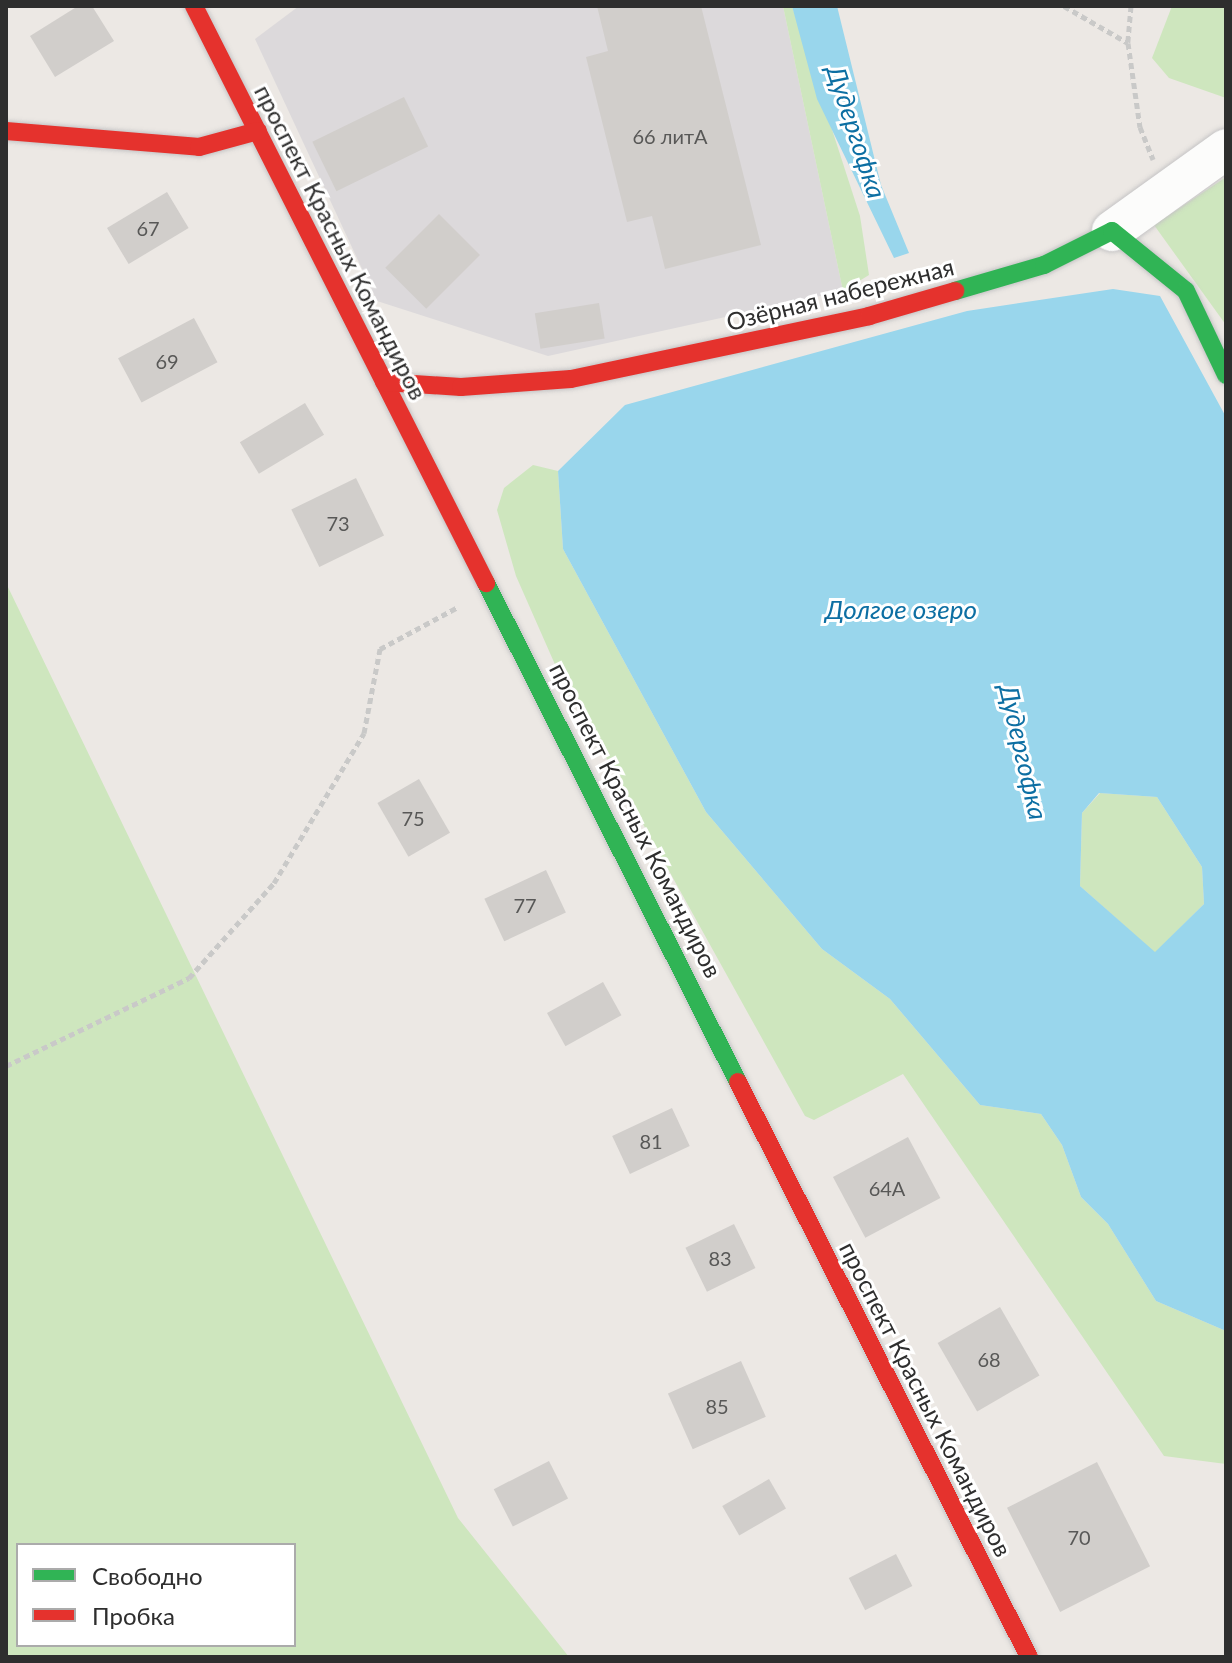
<!DOCTYPE html>
<meta charset="utf-8">
<style>
body{margin:0}
#map{position:relative;width:1232px;height:1663px;overflow:hidden;background:#ece8e4;font-family:Lato,sans-serif}
div>[style]{position:absolute}
.industrial>*{inset:0;background:#dcd9db}
.green>*{inset:0;background:#cee6be}
.water>*{inset:0;background:#99d6ec}
.building>*{inset:0;background:#d1cecb;transform-origin:0 0}
.path>*{height:5px;margin-top:-2.5px;transform-origin:0;background:repeating-linear-gradient(90deg,#c9c9c8 0 6px,transparent 0 10px)}
.roads{filter:drop-shadow(0 0 2px #c5c4c5) drop-shadow(0 0 2px #c5c4c5)}
.street>*{height:40px;margin:-20px;padding:0 20px;transform-origin:20px;border-radius:20px;background:#fcfcfb}
.fast>*{height:18px;margin:-9px;padding:0 9px;transform-origin:9px;border-radius:9px;background:#30b455}
.jam>*{height:18px;margin:-9px;padding:0 9px;transform-origin:9px;border-radius:9px;background:#e5322d}
span{translate:-50% -50%;white-space:nowrap;text-align:center;line-height:1.15;-webkit-text-stroke:6px #fff;paint-order:stroke}
.number-label{font-size:20px;color:#585857}
.number-label span{-webkit-text-stroke-width:0}
.street-label{font-size:24px;color:#2e2e2e}
.water-label{font-size:26px;color:#0d6fa3;font-style:italic}
.frame{position:absolute;inset:0;border:8px solid #2e2e2e;pointer-events:none}
.legend{position:absolute;left:16px;top:1543px;width:280px;height:104px;box-sizing:border-box;background:#fff;border:2px solid #ababab;margin:0;padding:10px 14px;list-style:none;font-size:24px;color:#2e2e2e}
.legend li{display:flex;align-items:center;gap:16px;height:40px}
.legend b{width:40px;border:2px solid #ababab}
</style>
<div id="map">
<div class="industrial">
<div style="clip-path:polygon(299px 6px,783px 6px,843px 291px,548px 356px,377px 301px,255px 39px)"></div>
</div>
<div class="green">
<div style="clip-path:polygon(783px 6px,792px 6px,860px 216px,869px 275px,843px 291px)"></div>
<div style="clip-path:polygon(1172px 6px,1226px 6px,1226px 98px,1169px 78px,1152px 58px)"></div>
<div style="clip-path:polygon(1226px 177px,1226px 325px,1154px 225px)"></div>
<div style="clip-path:polygon(533px 465px,558px 471px,563px 549px,706px 812px,822px 949px,890px 999px,980px 1105px,1041px 1114px,1062px 1145px,1081px 1197px,1108px 1224px,1156px 1301px,1226px 1331px,1226px 1464px,1164px 1456px,903px 1074px,814px 1120px,805px 1116px,557px 669px,516px 576px,497px 510px,504px 488px)"></div>
<div style="clip-path:polygon(evenodd,6px 583px,458px 1518px,569px 1657px,6px 1657px,6px 583px,294px 1545px,294px 1645px,18px 1645px,18px 1545px,294px 1545px)"></div>
<div style="clip-path:polygon(1100px 793px,1157px 797px,1202px 867px,1204px 904px,1155px 953px,1080px 886px,1082px 813px)"></div>
</div>
<div class="water">
<div style="clip-path:polygon(792px 6px,837px 6px,881px 185px,909px 253px,894px 258px,817px 99px)"></div>
<div style="clip-path:polygon(evenodd,1113px 289px,1160px 296px,1226px 417px,1226px 1331px,1156px 1301px,1108px 1224px,1081px 1197px,1062px 1145px,1041px 1114px,980px 1105px,890px 999px,822px 949px,706px 812px,563px 549px,558px 471px,625px 405px,967px 311px,1113px 289px,1099px 793px,1157px 797px,1202px 867px,1204px 904px,1155px 952px,1080px 886px,1082px 813px,1099px 793px)"></div>
</div>
<div class="building">
<div style="clip-path:polygon(78px 6px,92px 6px,114px 41px,55px 77px,30px 36px)"></div>
<div style="clip-path:polygon(597px 6px,701px 6px,761px 245px,665px 269px,652px 216px,627px 222px,586px 57px,608px 51px)"></div>
<div style="left:404px;top:97px;width:55px;height:102px;rotate:64deg"></div>
<div style="left:167px;top:192px;width:42px;height:70px;rotate:59deg"></div>
<div style="left:439px;top:214px;width:58px;height:76px;rotate:45deg"></div>
<div style="left:599px;top:303px;width:36px;height:65px;rotate:81deg"></div>
<div style="left:194px;top:318px;width:50px;height:86px;rotate:62deg"></div>
<div style="left:305px;top:403px;width:37px;height:76px;rotate:59deg"></div>
<div style="left:356px;top:478px;width:64px;height:72px;rotate:64deg"></div>
<div style="left:419px;top:779px;width:62px;height:48px;rotate:60deg"></div>
<div style="left:546px;top:870px;width:47px;height:68px;rotate:65deg"></div>
<div style="left:603px;top:982px;width:38px;height:64px;rotate:61deg"></div>
<div style="left:672px;top:1108px;width:42px;height:66px;rotate:65deg"></div>
<div style="left:908px;top:1137px;width:69px;height:85px;rotate:62deg"></div>
<div style="left:734px;top:1224px;width:49px;height:54px;rotate:64deg"></div>
<div style="left:1000px;top:1307px;width:79px;height:72px;rotate:60deg"></div>
<div style="left:741px;top:1361px;width:61px;height:80px;rotate:66deg"></div>
<div style="left:549px;top:1461px;width:42px;height:62px;rotate:63deg"></div>
<div style="left:1097px;top:1462px;width:117px;height:101px;rotate:63deg"></div>
<div style="left:769px;top:1479px;width:34px;height:54px;rotate:60deg"></div>
<div style="left:896px;top:1554px;width:36px;height:53px;rotate:63deg"></div>
</div>
<div class="path">
<div style="left:1064px;top:6px;width:74px;rotate:30deg"></div>
<div style="left:1131px;top:6px;width:37px;rotate:95deg"></div>
<div style="left:1128px;top:43px;width:85px;rotate:81.9deg"></div>
<div style="left:1140px;top:127px;width:35px;rotate:68deg"></div>
<div style="left:6px;top:1066px;width:203px;rotate:-25.7deg"></div>
<div style="left:189px;top:978px;width:127px;rotate:-48.2deg"></div>
<div style="left:274px;top:883px;width:175px;rotate:-59deg"></div>
<div style="left:364px;top:733px;width:86px;rotate:-79.2deg"></div>
<div style="left:380px;top:649px;width:89px;rotate:-28.3deg"></div>
</div>
<div class="roads">
<div class="street">
<div style="left:1112px;top:231px;width:140px;rotate:-35.7deg"></div>
</div>
<div class="fast">
<div style="left:955px;top:291px;width:93px;rotate:-16.3deg"></div>
<div style="left:1044px;top:265px;width:76px;rotate:-26.6deg"></div>
<div style="left:1112px;top:231px;width:95px;rotate:39deg"></div>
<div style="left:1186px;top:291px;width:93px;rotate:64.5deg"></div>
<div style="left:486px;top:583px;width:559px;rotate:63.21deg"></div>
</div>
<div class="jam">
<div style="left:194px;top:6px;width:647px;rotate:63.16deg"></div>
<div style="left:6px;top:131px;width:194px;rotate:4.7deg"></div>
<div style="left:199px;top:147px;width:61px;rotate:-15.2deg"></div>
<div style="left:384px;top:382px;width:77px;rotate:3.7deg"></div>
<div style="left:461px;top:387px;width:110px;rotate:-4.2deg"></div>
<div style="left:571px;top:379px;width:305px;rotate:-11.9deg"></div>
<div style="left:869px;top:316px;width:90px;rotate:-16.2deg"></div>
<div style="left:738px;top:1082px;width:644px;rotate:63.16deg"></div>
</div>
</div>
<div class="number-label">
<span style="left:670px;top:136px">66 литА</span>
<span style="left:148px;top:228px">67</span>
<span style="left:167px;top:361px">69</span>
<span style="left:338px;top:523px">73</span>
<span style="left:413px;top:818px">75</span>
<span style="left:525px;top:905px">77</span>
<span style="left:651px;top:1141px">81</span>
<span style="left:887px;top:1188px">64А</span>
<span style="left:720px;top:1258px">83</span>
<span style="left:989px;top:1359px">68</span>
<span style="left:717px;top:1406px">85</span>
<span style="left:1079px;top:1537px">70</span>
</div>
<div class="street-label">
<span style="left:341px;top:242px;rotate:63deg">проспект Красных Командиров</span>
<span style="left:840px;top:294px;rotate:-14deg">Озёрная набережная</span>
<span style="left:636px;top:820px;rotate:63deg">проспект Красных Командиров</span>
<span style="left:926px;top:1399px;rotate:63deg">проспект Красных Командиров</span>
</div>
<div class="water-label">
<span style="left:856px;top:132px;rotate:72deg">Дудергофка</span>
<span style="left:901px;top:610px">Долгое озеро</span>
<span style="left:1023px;top:752px;rotate:77deg">Дудергофка</span>
</div>
<div class="frame"></div>
<ul class="legend">
<li><b style="height:10px;background:#30b455"></b>Свободно</li>
<li><b style="height:10px;background:#e5322d"></b>Пробка</li>
</ul>
</div>
